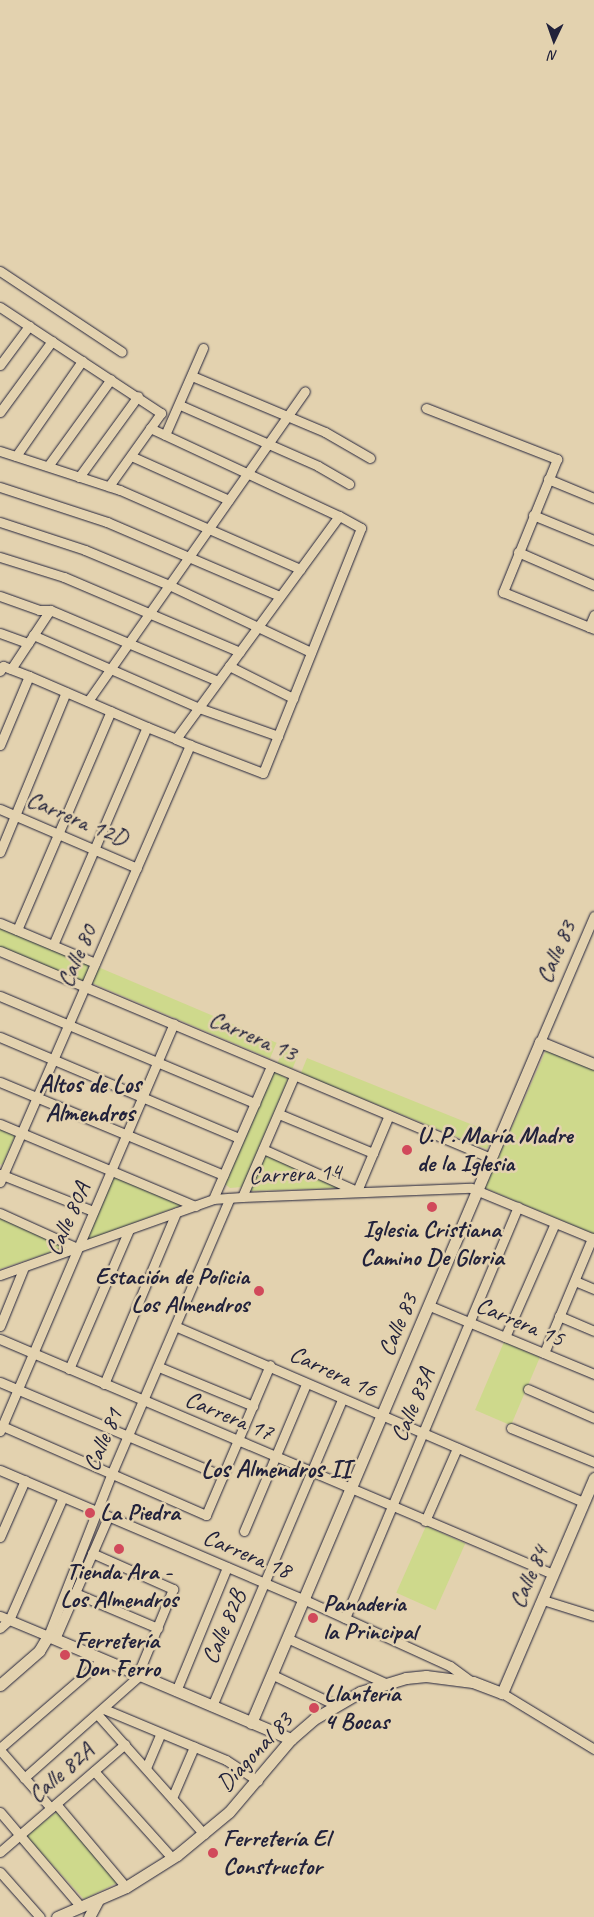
<!DOCTYPE html>
<meta charset="utf-8">
<style>
body{margin:0}
#map{position:relative;width:594px;height:1917px;overflow:hidden;background:#e3d2af;font-family:Caveat,sans-serif}
div>[style]{position:absolute}
.green>*{inset:0;background:#ced98c;transform-origin:0 0}
.roads{filter:drop-shadow(0 0 1px #22223b) drop-shadow(0 0 1px #22223b)}
.minor>*{height:9px;margin:-4.5px;padding:0 4.5px;transform-origin:4.5px;border-radius:4.5px;background:#e3d2af}
.tertiary>*{height:11px;margin:-5.5px;padding:0 5.5px;transform-origin:5.5px;border-radius:5.5px;background:#e3d2af}
.dots>*{width:14px;height:14px;translate:-50% -50%;box-sizing:border-box;border:2px solid #e3d2af;border-radius:50%}
span{translate:-50% -50%;white-space:nowrap;text-align:center;line-height:1.15;-webkit-text-stroke:5px #e3d2af;paint-order:stroke}
.street-label{font-size:24px;color:#22223b}
.poi-label{font-size:24px;color:#22223b;font-weight:700}
.left{translate:0 -50%;text-align:left}
.right{translate:-100% -50%;text-align:right}
.neighbourhood-label{font-size:25px;color:#22223b;font-weight:700}
.north{position:absolute;left:529px;top:15px;width:50px;height:50px;-webkit-text-stroke:4px #e3d2af;paint-order:stroke;rotate:183deg;font-size:14px;font-weight:700;line-height:20px;text-align:center;color:#22223b}
.north::after{content:'';display:block;margin:auto;width:18px;height:22px;background:#22223b;clip-path:polygon(50% 0,100% 100%,50% 72%,0 100%)}
</style>
<div id="map">
<div class="green">
<div style="left:0;top:927px;width:98px;height:19px;rotate:23deg"></div>
<div style="left:98px;top:967px;width:194px;height:17px;rotate:23deg"></div>
<div style="left:284px;top:1047px;width:16px;height:17px;rotate:22deg"></div>
<div style="clip-path:polygon(547px 1048px,594px 1068px,594px 1234px,485px 1188px)"></div>
<div style="left:307px;top:1058px;width:201px;height:17px;rotate:22deg"></div>
<div style="clip-path:polygon(274px 1071px,288px 1079px,242px 1187px,230px 1188px,225px 1184px)"></div>
<div style="clip-path:polygon(0 1129px,15px 1136px,2px 1165px,0 1164px)"></div>
<div style="clip-path:polygon(266px 1154px,339px 1188px,249px 1191px)"></div>
<div style="clip-path:polygon(114px 1176px,182px 1205px,85px 1241px)"></div>
<div style="clip-path:polygon(0 1218px,66px 1247px,0 1269px)"></div>
<div style="left:504px;top:1342px;width:39px;height:74px;rotate:23deg"></div>
<div style="left:426px;top:1526px;width:43px;height:73px;rotate:24deg"></div>
<div style="clip-path:polygon(59px 1810px,119px 1882px,84px 1899px,26px 1836px)"></div>
</div>
<div class="roads">
<div class="minor">
<div style="left:0;top:271px;width:146px;rotate:33.6deg"></div>
<div style="left:0;top:307px;width:193px;rotate:33.4deg"></div>
<div style="left:161px;top:413px;width:90px;rotate:125.5deg"></div>
<div style="left:0;top:365px;width:49px;rotate:-53.4deg"></div>
<div style="left:192px;top:376px;width:144px;rotate:22.8deg"></div>
<div style="left:325px;top:432px;width:52px;rotate:30deg"></div>
<div style="left:180px;top:405px;width:151px;rotate:23.8deg"></div>
<div style="left:318px;top:466px;width:36px;rotate:30deg"></div>
<div style="left:426px;top:408px;width:141px;rotate:21.3deg"></div>
<div style="left:557px;top:459px;width:144px;rotate:112.1deg"></div>
<div style="left:503px;top:592px;width:98px;rotate:22.1deg"></div>
<div style="left:0;top:412px;width:88px;rotate:-53.8deg"></div>
<div style="left:150px;top:428px;width:208px;rotate:25deg"></div>
<div style="left:165px;top:435px;width:95px;rotate:-66.4deg"></div>
<div style="left:0;top:451px;width:126px;rotate:18deg"></div>
<div style="left:120px;top:490px;width:197px;rotate:23.7deg"></div>
<div style="left:16px;top:456px;width:116px;rotate:-55.2deg"></div>
<div style="left:131px;top:456px;width:107px;rotate:24.2deg"></div>
<div style="left:48px;top:466px;width:107px;rotate:-54.1deg"></div>
<div style="left:79px;top:477px;width:100px;rotate:-53.9deg"></div>
<div style="left:548px;top:479px;width:50px;rotate:22.4deg"></div>
<div style="left:0;top:487px;width:113px;rotate:18.1deg"></div>
<div style="left:107px;top:522px;width:188px;rotate:23.2deg"></div>
<div style="left:533px;top:515px;width:66px;rotate:22.3deg"></div>
<div style="left:0;top:522px;width:89px;rotate:18.2deg"></div>
<div style="left:85px;top:550px;width:91px;rotate:22.6deg"></div>
<div style="left:169px;top:585px;width:157px;rotate:25.3deg"></div>
<div style="left:518px;top:552px;width:83px;rotate:23.5deg"></div>
<div style="left:0;top:557px;width:67px;rotate:17.4deg"></div>
<div style="left:64px;top:577px;width:191px;rotate:23.1deg"></div>
<div style="left:0;top:596px;width:41px;rotate:19.7deg"></div>
<div style="left:39px;top:610px;width:11px"></div>
<div style="left:50px;top:610px;width:182px;rotate:22.9deg"></div>
<div style="left:589px;top:627px;width:13px;rotate:-67deg"></div>
<div style="left:0;top:633px;width:30px;rotate:20deg"></div>
<div style="left:33px;top:635px;width:181px;rotate:23.7deg"></div>
<div style="left:199px;top:708px;width:84px;rotate:19.5deg"></div>
<div style="left:229px;top:666px;width:72px;rotate:26.6deg"></div>
<div style="left:11px;top:669px;width:71px;rotate:-56.5deg"></div>
<div style="left:0;top:671px;width:6px;rotate:-59deg"></div>
<div style="left:3px;top:666px;width:28px;rotate:21deg"></div>
<div style="left:29px;top:676px;width:129px;rotate:23.4deg"></div>
<div style="left:147px;top:727px;width:31px;rotate:22deg"></div>
<div style="left:176px;top:739px;width:15px;rotate:23deg"></div>
<div style="left:190px;top:745px;width:78px;rotate:21deg"></div>
<div style="left:263px;top:773px;width:264px;rotate:-68.2deg"></div>
<div style="left:361px;top:528px;width:25px;rotate:-151deg"></div>
<div style="left:339px;top:516px;width:276px;rotate:126.2deg"></div>
<div style="left:88px;top:701px;width:378px;rotate:-55deg"></div>
<div style="left:0;top:745px;width:75px;rotate:-67.2deg"></div>
<div style="left:0;top:809px;width:149px;rotate:23.3deg"></div>
<div style="left:0;top:852px;width:173px;rotate:-67.6deg"></div>
<div style="left:0;top:923px;width:103px;rotate:22.8deg"></div>
<div style="left:17px;top:930px;width:238px;rotate:-66.8deg"></div>
<div style="left:53px;top:945px;width:237px;rotate:-66.7deg"></div>
<div style="left:0;top:951px;width:533px;rotate:22.86deg"></div>
<div style="left:0;top:996px;width:277px;rotate:22.8deg"></div>
<div style="left:0;top:1037px;width:259px;rotate:22.9deg"></div>
<div style="left:540px;top:1042px;width:137px;rotate:-66.8deg"></div>
<div style="left:0;top:1082px;width:242px;rotate:22.6deg"></div>
<div style="left:279px;top:1114px;width:102px;rotate:22.5deg"></div>
<div style="left:0;top:1124px;width:212px;rotate:22.8deg"></div>
<div style="left:263px;top:1149px;width:103px;rotate:24.1deg"></div>
<div style="left:357px;top:1191px;width:82px;rotate:-67.2deg"></div>
<div style="left:0;top:1174px;width:100px;rotate:21.7deg"></div>
<div style="left:0;top:1182px;width:477px;rotate:-66.5deg"></div>
<div style="left:242px;top:1197px;width:132px;rotate:-66.7deg"></div>
<div style="left:213px;top:1199px;width:145px;rotate:-66.4deg"></div>
<div style="left:0;top:1213px;width:85px;rotate:24.4deg"></div>
<div style="left:0;top:1275px;width:226px;rotate:-19.6deg"></div>
<div style="left:213px;top:1199px;width:29px;rotate:-4deg"></div>
<div style="left:242px;top:1197px;width:229px;rotate:-2.3deg"></div>
<div style="left:471px;top:1188px;width:133px;rotate:22.5deg"></div>
<div style="left:575px;top:1281px;width:21px;rotate:23deg"></div>
<div style="left:430px;top:1306px;width:178px;rotate:22.5deg"></div>
<div style="left:559px;top:1316px;width:38px;rotate:23deg"></div>
<div style="left:0;top:1326px;width:64px;rotate:-67.9deg"></div>
<div style="left:177px;top:1327px;width:442px;rotate:23.3deg"></div>
<div style="left:505px;top:1337px;width:124px;rotate:-66.3deg"></div>
<div style="left:0;top:1339px;width:601px;rotate:23.02deg"></div>
<div style="left:544px;top:1353px;width:125px;rotate:-67.3deg"></div>
<div style="left:159px;top:1367px;width:102px;rotate:22.5deg"></div>
<div style="left:69px;top:1369px;width:151px;rotate:-66.7deg"></div>
<div style="left:0;top:1382px;width:242px;rotate:22.9deg"></div>
<div style="left:104px;top:1384px;width:186px;rotate:-67.2deg"></div>
<div style="left:528px;top:1389px;width:72px;rotate:23.7deg"></div>
<div style="left:0;top:1425px;width:225px;rotate:23.6deg"></div>
<div style="left:206px;top:1515px;width:163px;rotate:-66.9deg"></div>
<div style="left:511px;top:1428px;width:90px;rotate:22.3deg"></div>
<div style="left:0;top:1431px;width:443px;rotate:-66.9deg"></div>
<div style="left:0;top:1470px;width:332px;rotate:23.1deg"></div>
<div style="left:305px;top:1600px;width:159px;rotate:24.5deg"></div>
<div style="left:450px;top:1666px;width:26px;rotate:36deg"></div>
<div style="left:425px;top:1521px;width:80px;rotate:-66.3deg"></div>
<div style="left:244px;top:1531px;width:160px;rotate:-67.1deg"></div>
<div style="left:0;top:1537px;width:62px;rotate:-66.3deg"></div>
<div style="left:92px;top:1553px;width:89px;rotate:24deg"></div>
<div style="left:173px;top:1589px;width:92px;rotate:112.4deg"></div>
<div style="left:75px;top:1593px;width:90px;rotate:22.9deg"></div>
<div style="left:543px;top:1600px;width:53px;rotate:17.4deg"></div>
<div style="left:0;top:1616px;width:52px;rotate:22.6deg"></div>
<div style="left:48px;top:1636px;width:173px;rotate:-68.6deg"></div>
<div style="left:111px;top:1475px;width:301px;rotate:-66.8deg"></div>
<div style="left:345px;top:1618px;width:446px;rotate:-67.2deg"></div>
<div style="left:0;top:1628px;width:12px;rotate:-42deg"></div>
<div style="left:9px;top:1620px;width:134px;rotate:-66.3deg"></div>
<div style="left:55px;top:1639px;width:133px;rotate:-66.5deg"></div>
<div style="left:289px;top:1639px;width:106px;rotate:24.6deg"></div>
<div style="left:273px;top:1675px;width:70px;rotate:25.5deg"></div>
<div style="left:176px;top:1691px;width:134px;rotate:-67.6deg"></div>
<div style="left:502px;top:1693px;width:108px;rotate:31.3deg"></div>
<div style="left:212px;top:1706px;width:333px;rotate:-67deg"></div>
<div style="left:104px;top:1709px;width:132px;rotate:22.7deg"></div>
<div style="left:226px;top:1760px;width:38px;rotate:33deg"></div>
<div style="left:97px;top:1714px;width:161px;rotate:48.3deg"></div>
<div style="left:0;top:1748px;width:136px;rotate:-40.8deg"></div>
<div style="left:0;top:1750px;width:77px;rotate:48.7deg"></div>
<div style="left:146px;top:1768px;width:38px;rotate:-67deg"></div>
<div style="left:94px;top:1771px;width:117px;rotate:48.1deg"></div>
<div style="left:24px;top:1778px;width:155px;rotate:-41.6deg"></div>
<div style="left:172px;top:1798px;width:56px;rotate:-66.7deg"></div>
<div style="left:56px;top:1804px;width:109px;rotate:49.9deg"></div>
<div style="left:0;top:1812px;width:125px;rotate:49.5deg"></div>
<div style="left:0;top:1852px;width:165px;rotate:-40.8deg"></div>
<div style="left:0;top:1872px;width:60px;rotate:48.4deg"></div>
</div>
<div class="tertiary">
<div style="left:0;top:1685px;width:52px;rotate:-41.1deg"></div>
<div style="left:39px;top:1651px;width:17px;rotate:-59deg"></div>
<div style="left:48px;top:1636px;width:264px;rotate:23deg"></div>
<div style="left:251px;top:1723px;width:740px;rotate:-67deg"></div>
<div style="left:540px;top:1042px;width:58px;rotate:22.2deg"></div>
<div style="left:57px;top:1917px;width:75px;rotate:-23.5deg"></div>
<div style="left:126px;top:1887px;width:60px;rotate:-32.1deg"></div>
<div style="left:177px;top:1855px;width:67px;rotate:-39.6deg"></div>
<div style="left:229px;top:1812px;width:96px;rotate:-49.7deg"></div>
<div style="left:291px;top:1739px;width:30px;rotate:-41deg"></div>
<div style="left:314px;top:1719px;width:53px;rotate:-30.4deg"></div>
<div style="left:360px;top:1692px;width:48px;rotate:-16.9deg"></div>
<div style="left:406px;top:1678px;width:20px;rotate:-6deg"></div>
<div style="left:426px;top:1676px;width:47px;rotate:7.3deg"></div>
<div style="left:473px;top:1682px;width:31px;rotate:21deg"></div>
<div style="left:502px;top:1693px;width:234px;rotate:-66.8deg"></div>
<div style="left:89px;top:1917px;width:19px;rotate:-62deg"></div>
</div>
</div>
<div class="dots">
<div style="left:407px;top:1150px;background:#d1495b"></div>
<div style="left:432px;top:1207px;background:#d1495b"></div>
<div style="left:259px;top:1291px;background:#d1495b"></div>
<div style="left:90px;top:1513px;background:#d1495b"></div>
<div style="left:119px;top:1549px;background:#d1495b"></div>
<div style="left:313px;top:1618px;background:#d1495b"></div>
<div style="left:65px;top:1655px;background:#d1495b"></div>
<div style="left:314px;top:1708px;background:#d1495b"></div>
<div style="left:213px;top:1853px;background:#d1495b"></div>
</div>
<div class="street-label">
<span style="left:77px;top:819px;rotate:23deg">Carrera 12D</span>
<span style="left:556px;top:952px;rotate:-67deg">Calle 83</span>
<span style="left:77px;top:956px;rotate:-67deg">Calle 80</span>
<span style="left:253px;top:1036px;rotate:23deg">Carrera 13</span>
<span style="left:295px;top:1174px;rotate:-3deg">Carrera 14</span>
<span style="left:68px;top:1219px;rotate:-66deg">Calle 80A</span>
<span style="left:520px;top:1322px;rotate:23deg">Carrera 15</span>
<span style="left:398px;top:1325px;rotate:-67deg">Calle 83</span>
<span style="left:333px;top:1372px;rotate:25deg">Carrera 16</span>
<span style="left:413px;top:1405px;rotate:-67deg">Calle 83A</span>
<span style="left:229px;top:1416px;rotate:23deg">Carrera 17</span>
<span style="left:103px;top:1440px;rotate:-67deg">Calle 81</span>
<span style="left:247px;top:1554px;rotate:23deg">Carrera 18</span>
<span style="left:529px;top:1577px;rotate:-67deg">Calle 84</span>
<span style="left:224px;top:1627px;rotate:-67deg">Calle 82B</span>
<span style="left:255px;top:1752px;rotate:-47deg">Diagonal 83</span>
<span style="left:61px;top:1773px;rotate:-41deg">Calle 82A</span>
</div>
<div class="poi-label">
<span class="left" style="left:417px;top:1150px">U. P. María Madre<br>de la Iglesia</span>
<span style="left:432px;top:1244px">Iglesia Cristiana<br>Camino De Gloria</span>
<span class="right" style="left:249px;top:1291px">Estación de Policia<br>Los Almendros</span>
<span class="left" style="left:100px;top:1513px">La Piedra</span>
<span style="left:119px;top:1586px">Tienda Ara -<br>Los Almendros</span>
<span class="left" style="left:323px;top:1618px">Panaderia<br>la Principal</span>
<span class="left" style="left:75px;top:1655px">Ferretería<br>Don Ferro</span>
<span class="left" style="left:324px;top:1708px">Llantería<br>4 Bocas</span>
<span class="left" style="left:223px;top:1853px">Ferretería El<br>Constructor</span>
</div>
<div class="neighbourhood-label">
<span style="left:90px;top:1099px">Altos de Los<br>Almendros</span>
<span style="left:276px;top:1469px">Los Almendros II</span>
</div>
<div class="north">N</div>
</div>
